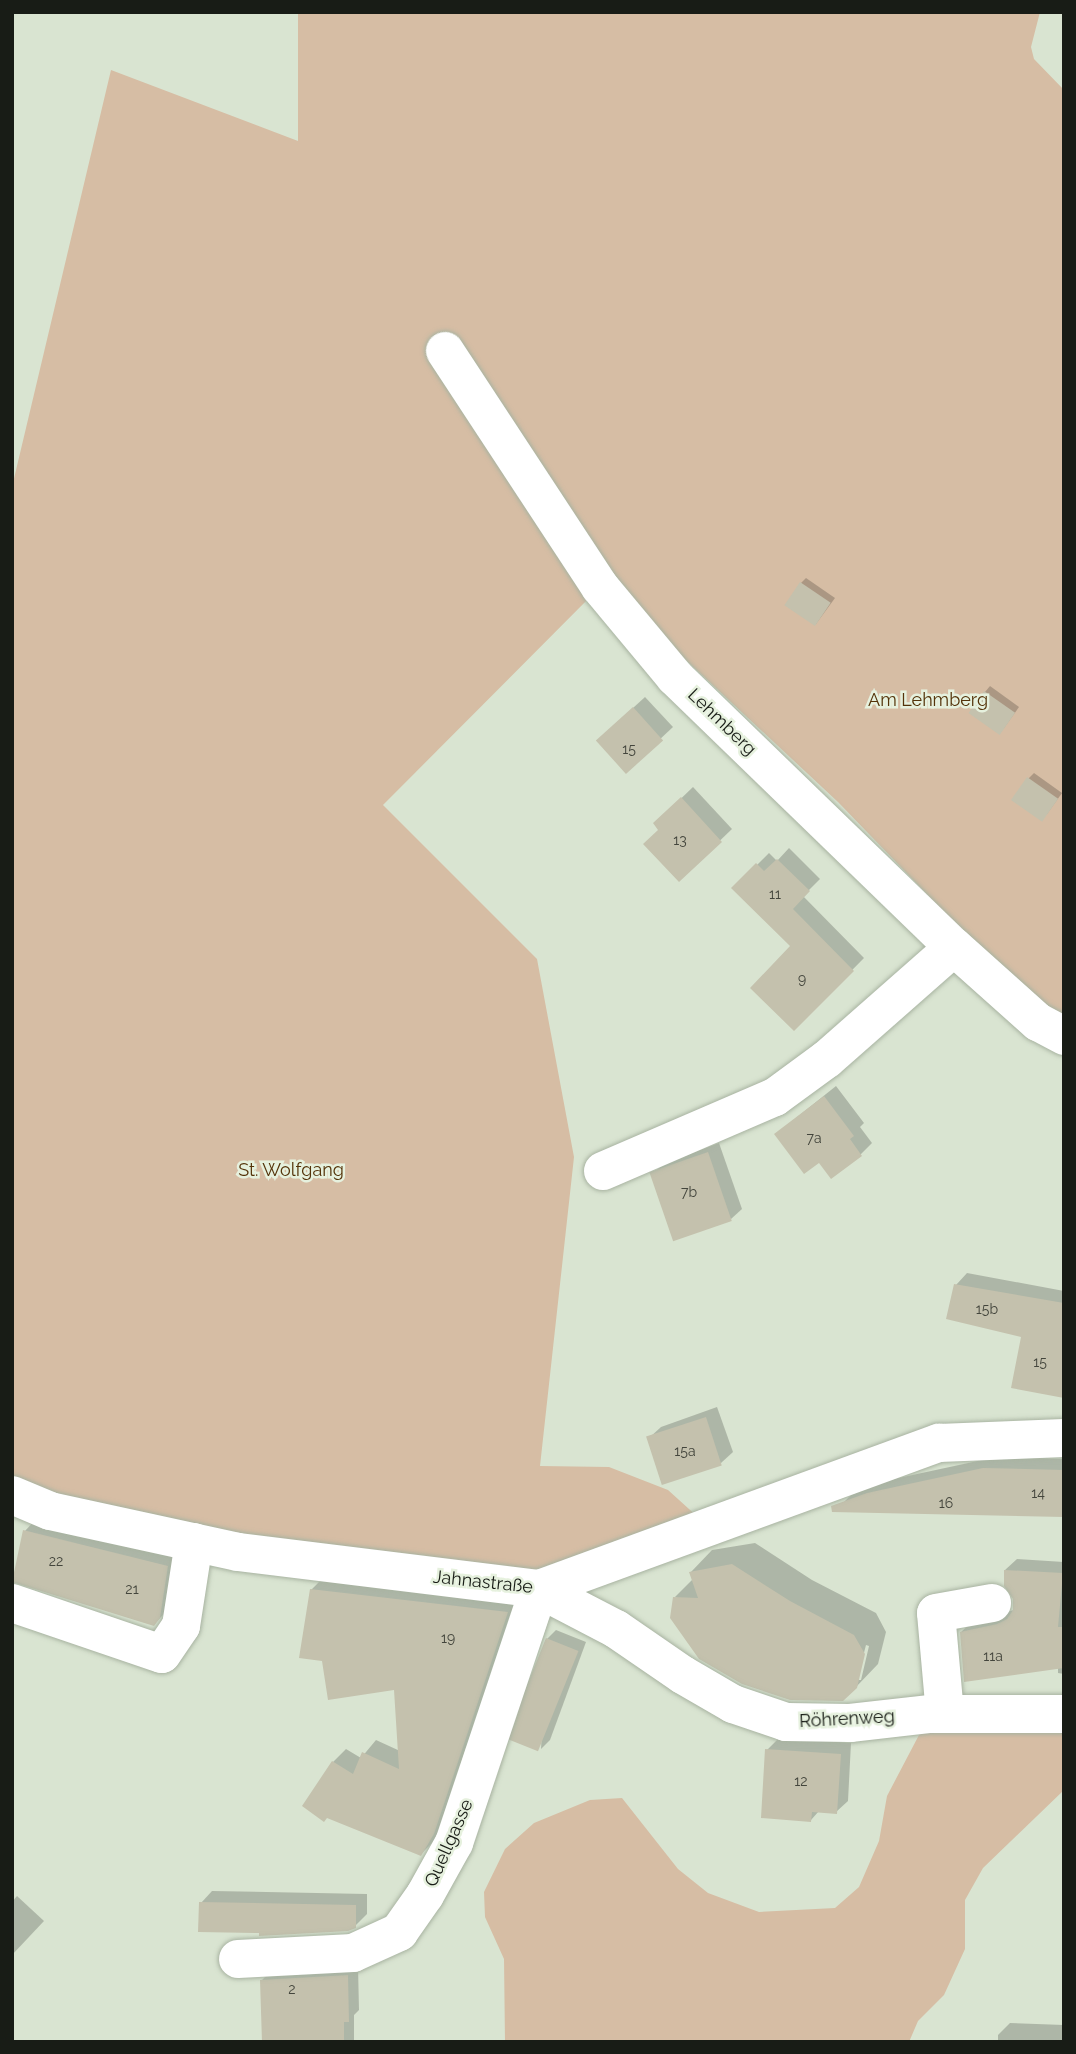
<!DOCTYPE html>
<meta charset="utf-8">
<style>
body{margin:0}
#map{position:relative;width:1076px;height:2054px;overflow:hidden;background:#d9e4d1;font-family:Raleway,sans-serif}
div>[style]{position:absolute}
.green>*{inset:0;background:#d6bda4}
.shadow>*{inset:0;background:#0003}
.building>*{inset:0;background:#c4c1ad;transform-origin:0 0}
.roads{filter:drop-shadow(0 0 2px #a8b3a1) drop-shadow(0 0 2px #a8b3a1)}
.minor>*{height:38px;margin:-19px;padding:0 19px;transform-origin:19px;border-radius:19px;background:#fff}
span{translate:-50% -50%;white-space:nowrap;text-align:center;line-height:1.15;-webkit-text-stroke:5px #e6f1de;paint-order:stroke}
.number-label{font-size:14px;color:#43453c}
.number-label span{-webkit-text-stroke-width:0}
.park-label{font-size:18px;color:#543309}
.street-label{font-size:18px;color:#181c16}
.frame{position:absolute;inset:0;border:14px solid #181c16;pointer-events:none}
</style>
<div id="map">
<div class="green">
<div style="clip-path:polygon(298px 12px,1040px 12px,1031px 47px,1034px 59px,1064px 90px,1064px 1036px,838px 802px,656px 632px,600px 587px,383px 805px,537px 959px,574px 1157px,540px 1466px,609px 1467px,668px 1490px,710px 1528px,539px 1589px,12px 1495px,12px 487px,111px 70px,298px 141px)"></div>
<div style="clip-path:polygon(930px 1714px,1064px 1714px,1064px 1790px,983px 1868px,965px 1900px,965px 1949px,944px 1995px,918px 2021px,909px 2042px,505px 2042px,504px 1959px,485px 1917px,484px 1892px,505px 1849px,534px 1823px,590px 1800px,622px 1798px,678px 1869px,708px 1893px,759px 1912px,835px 1908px,859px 1887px,879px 1841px,887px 1796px)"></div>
</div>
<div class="shadow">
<div style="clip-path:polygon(806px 578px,835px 598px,816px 624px,801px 583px)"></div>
<div style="clip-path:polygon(990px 686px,1019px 707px,1004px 728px,985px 692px)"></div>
<div style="clip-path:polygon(645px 697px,673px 727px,627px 770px,610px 729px)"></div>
<div style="clip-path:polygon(1034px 773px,1062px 793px,1047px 814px,1028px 779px)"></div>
<div style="clip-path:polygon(693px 787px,732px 829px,679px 880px,660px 829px,667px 812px)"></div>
<div style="clip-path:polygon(789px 848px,820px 879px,803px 896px,864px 958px,794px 1029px,793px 946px,734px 888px,769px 853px,777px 861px)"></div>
<div style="clip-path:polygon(836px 1086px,864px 1123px,860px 1127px,872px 1143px,860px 1155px,819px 1160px,776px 1134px)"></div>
<div style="clip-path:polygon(719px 1143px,742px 1209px,731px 1219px,652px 1175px,663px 1164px)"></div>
<div style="clip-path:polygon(967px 1273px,1064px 1291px,1064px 1396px,1023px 1336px,956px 1285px)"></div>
<div style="clip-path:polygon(717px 1407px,733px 1452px,721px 1463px,665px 1483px,649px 1438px,661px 1427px)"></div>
<div style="clip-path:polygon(996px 1457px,1064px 1459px,1064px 1515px,844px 1502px,855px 1491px,880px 1482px)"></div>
<div style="clip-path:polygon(36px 1519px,179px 1555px,165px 1613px,154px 1624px,25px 1531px)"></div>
<div style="clip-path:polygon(evenodd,755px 1543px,812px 1580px,876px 1613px,886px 1632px,878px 1664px,856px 1687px,675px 1597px,693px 1579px,691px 1572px,712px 1550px,755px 1543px,866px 1645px,869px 1646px,861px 1680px,857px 1680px,866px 1645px)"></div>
<div style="clip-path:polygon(1017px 1559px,1064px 1562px,1064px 1674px,1058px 1673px,1058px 1668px,961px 1632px,973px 1621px,1014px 1610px,1015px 1599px,1005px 1570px)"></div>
<div style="clip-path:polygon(324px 1577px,520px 1599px,446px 1819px,434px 1841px,421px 1854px,333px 1762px,346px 1749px,361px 1758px,376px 1740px,400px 1751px,396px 1688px,311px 1590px)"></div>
<div style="clip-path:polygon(556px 1630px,586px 1642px,550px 1740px,541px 1749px,547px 1639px)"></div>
<div style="clip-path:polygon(779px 1738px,851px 1743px,848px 1801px,836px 1812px,819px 1811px,811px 1820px,767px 1750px)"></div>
<div style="clip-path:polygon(212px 1891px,367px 1894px,367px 1914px,355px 1926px,261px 1931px,201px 1903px)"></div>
<div style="clip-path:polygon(17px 1896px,44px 1921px,12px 1955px,12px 1902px)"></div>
<div style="clip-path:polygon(358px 1966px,359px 2010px,354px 2015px,354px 2042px,264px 2042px,262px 1980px,272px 1970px)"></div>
<div style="clip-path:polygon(1010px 2023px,1064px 2025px,1064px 2042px,998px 2042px,998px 2035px)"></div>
</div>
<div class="building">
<div style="left:800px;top:582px;width:37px;height:28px;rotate:34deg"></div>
<div style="left:984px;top:691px;width:38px;height:27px;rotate:35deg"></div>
<div style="left:633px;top:707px;width:45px;height:50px;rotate:48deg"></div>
<div style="left:1027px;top:777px;width:38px;height:28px;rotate:35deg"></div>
<div style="clip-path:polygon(681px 797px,722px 842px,679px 882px,643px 844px,658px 830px,653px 823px)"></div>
<div style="clip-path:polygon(777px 859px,810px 891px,793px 909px,854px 971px,794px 1031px,750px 988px,790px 946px,731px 888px,756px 863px,764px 871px)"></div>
<div style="clip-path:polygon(824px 1096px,854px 1136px,850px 1139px,862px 1156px,831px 1179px,819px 1163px,804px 1174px,774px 1134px)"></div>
<div style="left:708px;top:1152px;width:73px;height:62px;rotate:71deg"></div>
<div style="clip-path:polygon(954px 1284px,1064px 1303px,1064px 1398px,1011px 1388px,1021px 1337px,946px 1319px)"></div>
<div style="left:706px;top:1417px;width:51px;height:63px;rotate:72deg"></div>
<div style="clip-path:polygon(983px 1468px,1064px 1470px,1064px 1517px,832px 1512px,831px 1506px,867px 1493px)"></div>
<div style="clip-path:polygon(23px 1530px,168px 1566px,160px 1618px,154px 1626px,12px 1582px)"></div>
<div style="clip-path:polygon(732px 1564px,790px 1601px,854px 1635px,865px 1654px,857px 1688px,843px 1701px,790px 1700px,742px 1684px,699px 1659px,670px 1618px,673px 1597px,698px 1598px,689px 1572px)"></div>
<div style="clip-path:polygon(1004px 1570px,1063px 1573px,1058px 1627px,1064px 1627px,1064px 1668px,964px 1682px,960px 1632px,997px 1624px,1007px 1619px,1013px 1610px,1013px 1599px,1004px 1586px)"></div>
<div style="clip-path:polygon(310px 1589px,508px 1612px,434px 1834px,421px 1856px,327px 1818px,324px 1822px,302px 1806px,332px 1761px,353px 1774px,362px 1752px,399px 1769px,394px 1690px,328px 1700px,322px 1661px,299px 1658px)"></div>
<div style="left:546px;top:1638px;width:35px;height:108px;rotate:22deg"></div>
<div style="clip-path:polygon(765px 1749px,841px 1754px,837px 1814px,812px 1812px,811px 1822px,761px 1818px)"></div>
<div style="clip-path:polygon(199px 1902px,356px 1905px,356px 1928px,348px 1931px,259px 1936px,259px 1933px,198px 1932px)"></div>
<div style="clip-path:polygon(348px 1975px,349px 2022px,344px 2022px,344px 2042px,262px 2042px,260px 1980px)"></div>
</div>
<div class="roads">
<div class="minor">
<div style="left:445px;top:351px;width:282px;rotate:56.7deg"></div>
<div style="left:600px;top:587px;width:117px;rotate:50.2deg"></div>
<div style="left:675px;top:677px;width:388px;rotate:44.1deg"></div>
<div style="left:954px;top:947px;width:113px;rotate:41.8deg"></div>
<div style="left:1038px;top:1022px;width:30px;rotate:28deg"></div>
<div style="left:603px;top:1171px;width:187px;rotate:-23.3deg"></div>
<div style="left:775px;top:1097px;width:64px;rotate:-36.2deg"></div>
<div style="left:827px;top:1059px;width:169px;rotate:-41.4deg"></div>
<div style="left:12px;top:1495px;width:41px;rotate:22.8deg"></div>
<div style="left:50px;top:1511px;width:192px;rotate:12.3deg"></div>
<div style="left:238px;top:1552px;width:303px;rotate:7deg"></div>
<div style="left:539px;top:1589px;width:426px;rotate:-20.1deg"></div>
<div style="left:939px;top:1443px;width:125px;rotate:-2.3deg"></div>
<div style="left:12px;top:1603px;width:158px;rotate:18.8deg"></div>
<div style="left:162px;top:1654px;width:34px;rotate:-56deg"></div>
<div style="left:181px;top:1626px;width:85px;rotate:-81.2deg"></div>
<div style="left:945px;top:1714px;width:101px;rotate:-95.1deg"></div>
<div style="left:936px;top:1613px;width:57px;rotate:-10.1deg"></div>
<div style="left:238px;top:1959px;width:115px;rotate:-3deg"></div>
<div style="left:353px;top:1953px;width:51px;rotate:-24.5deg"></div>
<div style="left:399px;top:1932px;width:45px;rotate:-54.9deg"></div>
<div style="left:425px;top:1895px;width:60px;rotate:-60.9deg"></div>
<div style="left:454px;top:1843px;width:268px;rotate:-71.5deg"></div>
<div style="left:539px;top:1589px;width:87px;rotate:27.5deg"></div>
<div style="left:616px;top:1629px;width:81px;rotate:34.5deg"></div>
<div style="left:683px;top:1675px;width:58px;rotate:30.1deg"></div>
<div style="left:733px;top:1704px;width:56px;rotate:18.8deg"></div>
<div style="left:786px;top:1722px;width:64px;rotate:0.9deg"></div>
<div style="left:850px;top:1723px;width:81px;rotate:-6.4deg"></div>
<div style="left:930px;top:1714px;width:134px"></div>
</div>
</div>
<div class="number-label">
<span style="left:629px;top:749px">15</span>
<span style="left:680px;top:840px">13</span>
<span style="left:775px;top:894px">11</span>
<span style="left:802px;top:979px">9</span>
<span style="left:814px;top:1138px">7a</span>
<span style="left:689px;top:1192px">7b</span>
<span style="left:987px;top:1309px">15b</span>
<span style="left:1040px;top:1362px">15</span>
<span style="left:685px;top:1451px">15a</span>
<span style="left:1038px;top:1493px">14</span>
<span style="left:946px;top:1503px">16</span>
<span style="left:56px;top:1561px">22</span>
<span style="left:132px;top:1589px">21</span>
<span style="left:448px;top:1638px">19</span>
<span style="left:993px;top:1656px">11a</span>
<span style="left:801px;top:1781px">12</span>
<span style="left:292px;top:1989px">2</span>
</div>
<div class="park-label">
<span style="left:928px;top:700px">Am Lehmberg</span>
<span style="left:291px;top:1170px">St. Wolfgang</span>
</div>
<div class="street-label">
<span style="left:722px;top:722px;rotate:44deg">Lehmberg</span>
<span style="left:483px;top:1582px;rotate:6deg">Jahnastraße</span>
<span style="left:847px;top:1719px;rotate:-3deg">Röhrenweg</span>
<span style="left:449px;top:1843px;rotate:-66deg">Quellgasse</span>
</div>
<div class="frame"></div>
</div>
